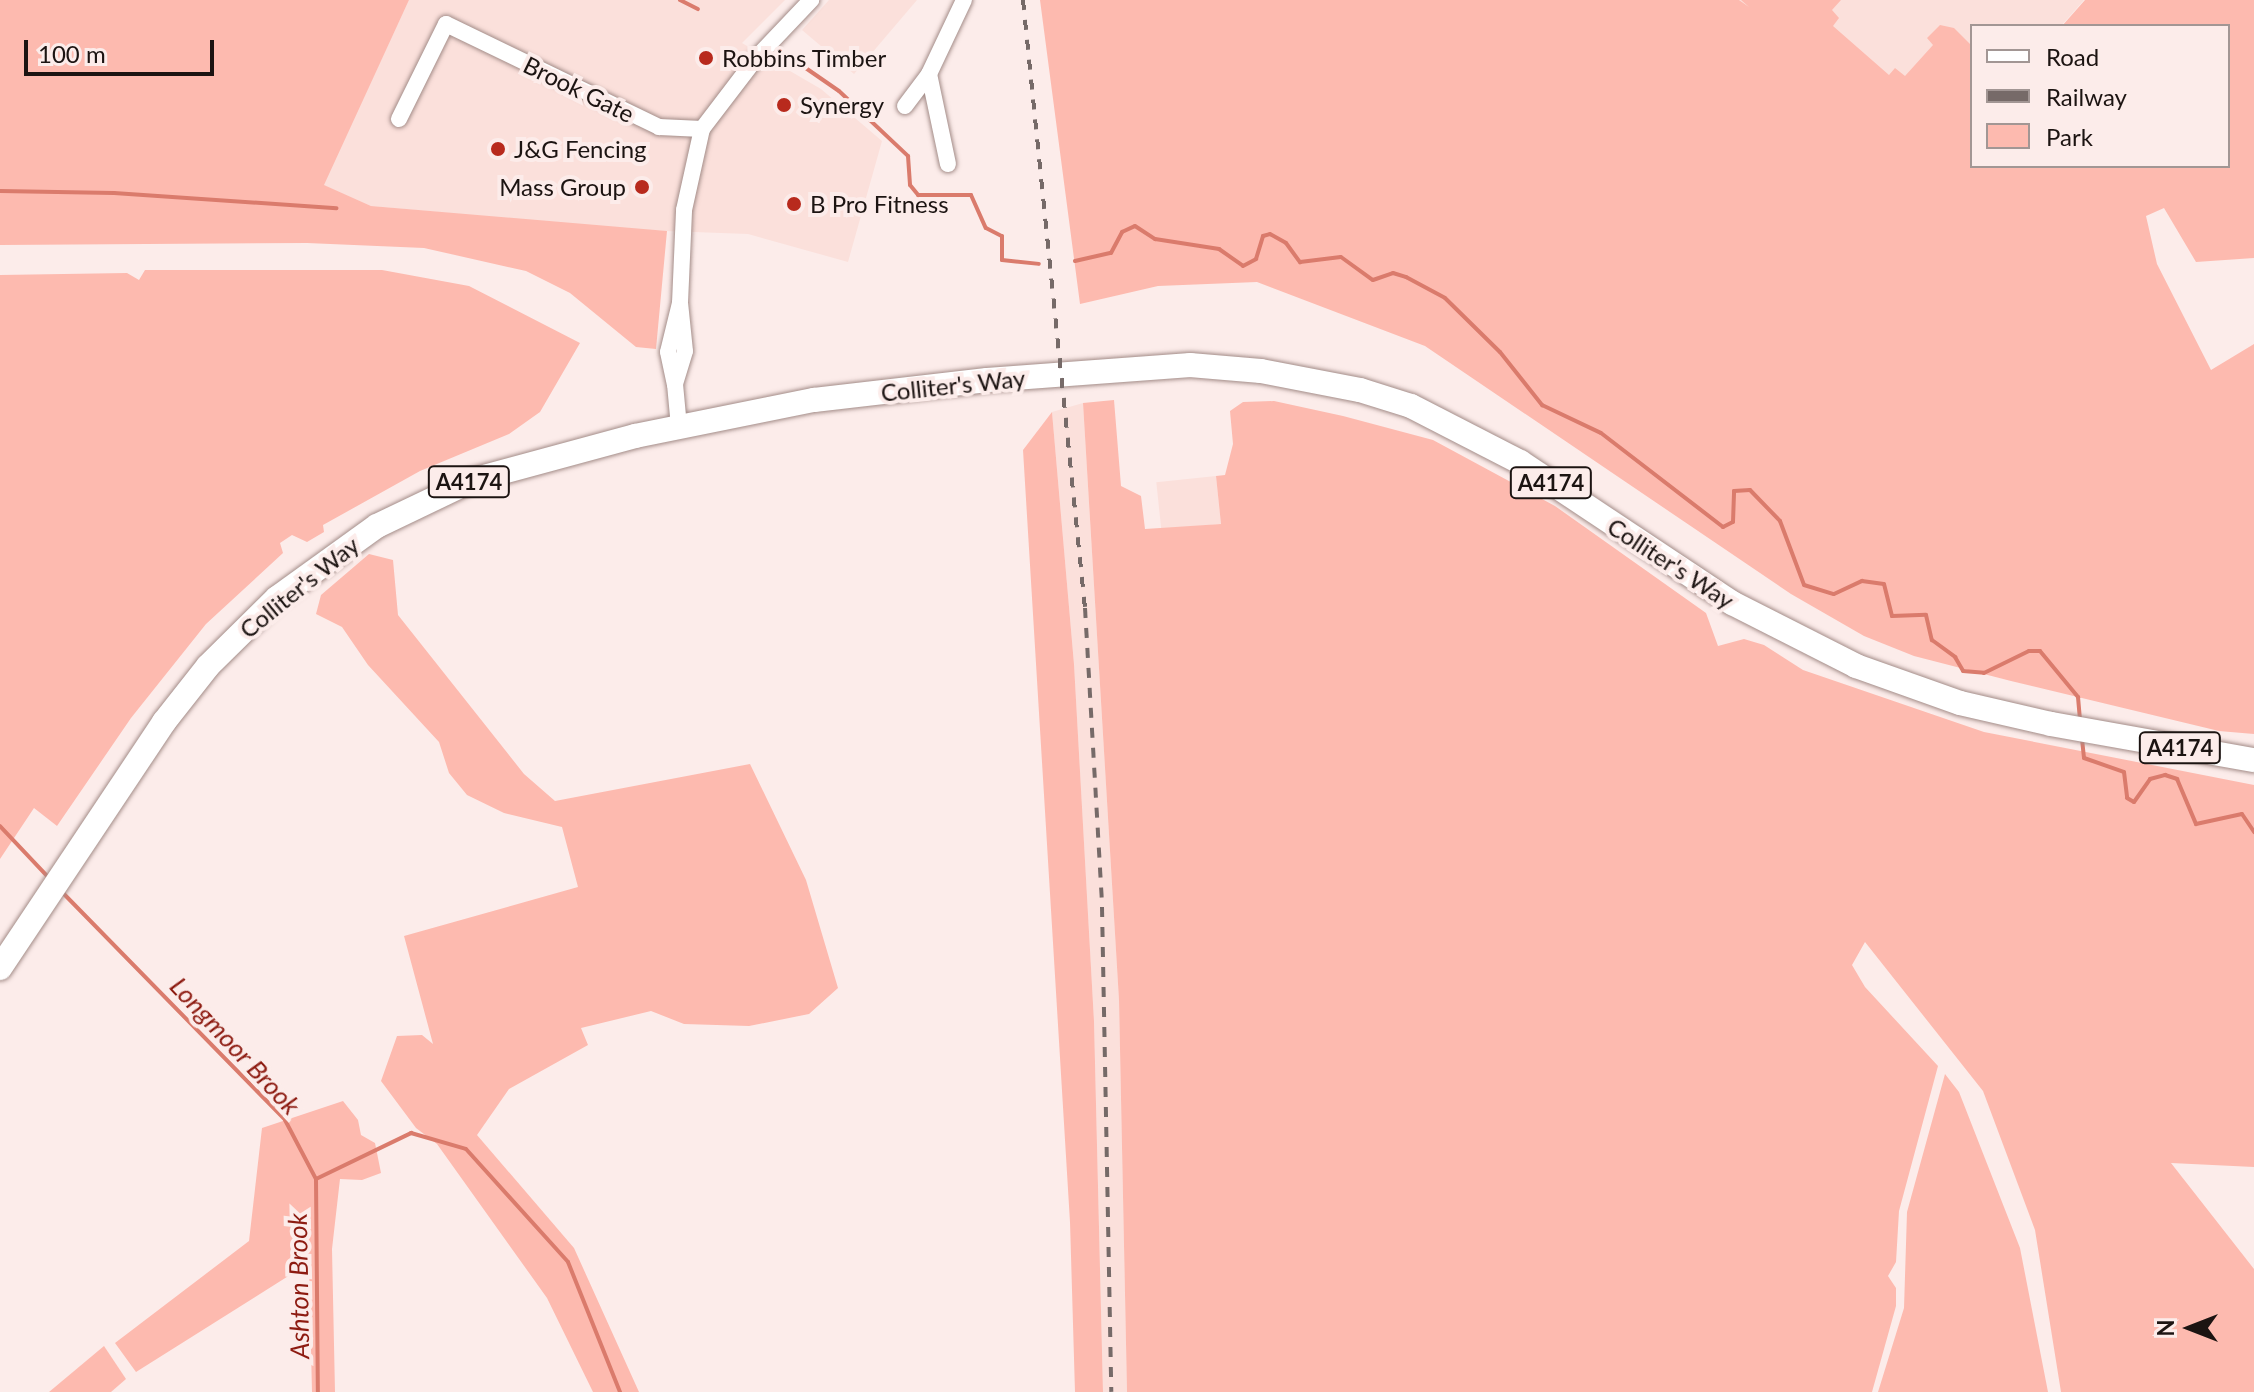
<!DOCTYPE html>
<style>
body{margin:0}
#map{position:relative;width:2254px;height:1392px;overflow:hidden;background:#fcecea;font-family:Lato,sans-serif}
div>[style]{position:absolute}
.built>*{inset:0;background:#fbe0db;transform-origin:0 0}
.green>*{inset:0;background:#fdbaaf}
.stream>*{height:4px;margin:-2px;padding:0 2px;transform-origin:2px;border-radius:2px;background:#da7b6c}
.roads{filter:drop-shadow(0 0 2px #a38c88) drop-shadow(0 0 2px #a38c88)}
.minor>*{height:16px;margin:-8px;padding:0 8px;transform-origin:8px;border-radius:8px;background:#fff}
.highway>*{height:24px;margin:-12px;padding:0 12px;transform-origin:12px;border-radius:12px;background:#fff}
.rail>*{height:4px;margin-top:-2px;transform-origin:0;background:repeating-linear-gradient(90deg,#766a68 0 10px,transparent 0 20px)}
.dots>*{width:22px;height:22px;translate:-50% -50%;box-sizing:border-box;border:4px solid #fcecea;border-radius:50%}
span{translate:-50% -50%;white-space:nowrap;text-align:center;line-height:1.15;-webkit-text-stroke:8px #fcecea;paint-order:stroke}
.shield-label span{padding:2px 6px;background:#fcecea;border:2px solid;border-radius:6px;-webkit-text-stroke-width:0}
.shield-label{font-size:22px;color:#1c1412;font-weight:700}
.poi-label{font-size:24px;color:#1c1412}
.left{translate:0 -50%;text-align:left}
.right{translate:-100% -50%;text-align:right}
.street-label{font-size:24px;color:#1c1412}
.water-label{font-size:26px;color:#8d1b11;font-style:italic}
.legend{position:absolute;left:1970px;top:24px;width:260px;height:144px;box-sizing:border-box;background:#fcecea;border:2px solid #a29694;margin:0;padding:10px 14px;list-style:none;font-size:24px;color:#1c1412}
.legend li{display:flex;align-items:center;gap:16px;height:40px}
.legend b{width:40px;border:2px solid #a29694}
.north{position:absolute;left:2150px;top:1288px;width:80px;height:80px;-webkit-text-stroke:6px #fcecea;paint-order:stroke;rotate:270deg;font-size:22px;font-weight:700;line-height:32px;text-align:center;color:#1c1412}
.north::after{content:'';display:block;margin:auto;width:28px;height:36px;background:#1c1412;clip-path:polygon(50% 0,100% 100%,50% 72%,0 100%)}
.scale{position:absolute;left:24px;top:40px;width:190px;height:36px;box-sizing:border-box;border:4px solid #1c1412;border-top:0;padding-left:10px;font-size:24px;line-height:28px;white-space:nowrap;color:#1c1412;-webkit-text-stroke:6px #fcecea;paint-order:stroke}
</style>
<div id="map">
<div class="built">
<div style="clip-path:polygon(409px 0,785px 0,742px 43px,821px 89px,882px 141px,848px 262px,748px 234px,639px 230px,371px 206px,323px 185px)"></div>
<div style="clip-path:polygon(829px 0,917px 0,854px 74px,802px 30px)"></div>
<div style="clip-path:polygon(1739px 0,2084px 0,2061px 26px,1972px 26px,1972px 129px,1815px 55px)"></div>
<div style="clip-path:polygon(1083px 403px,1119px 1000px,1127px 1392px,1103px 1392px,1094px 1021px,1074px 664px,1052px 412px)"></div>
<div style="left:1216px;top:476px;width:48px;height:60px;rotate:84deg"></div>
</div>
<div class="green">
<div style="clip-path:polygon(0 0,409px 0,324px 185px,371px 206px,667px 231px,656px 349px,636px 347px,570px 293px,526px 271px,424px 248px,307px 243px,0 245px)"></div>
<div style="clip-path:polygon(1040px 0,1739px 0,1749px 7px,1741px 0,1841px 0,1832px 10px,1839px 18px,1833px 26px,1889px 75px,1895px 68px,1905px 76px,1933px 45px,1927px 38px,1940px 25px,1954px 28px,1972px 46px,1972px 166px,2228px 166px,2228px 26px,2062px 26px,2085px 0,2254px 0,2254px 258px,2196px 262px,2164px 208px,2146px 216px,2157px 264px,2211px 370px,2254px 344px,2254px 734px,2219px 731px,2011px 681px,1914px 656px,1864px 636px,1791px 594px,1425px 346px,1257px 282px,1158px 286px,1080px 304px)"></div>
<div style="clip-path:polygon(145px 270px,382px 270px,469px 286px,580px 343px,540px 412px,509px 434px,420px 471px,323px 525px,324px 532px,307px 542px,292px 535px,280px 543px,283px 553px,206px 624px,131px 718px,57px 826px,34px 808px,0 859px,0 275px,127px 273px,139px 280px)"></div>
<div style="clip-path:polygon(1114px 400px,1121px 486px,1141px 496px,1145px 529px,1221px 524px,1216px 476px,1225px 475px,1233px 444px,1230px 411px,1243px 402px,1274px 401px,1343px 416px,1433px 440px,1555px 506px,1706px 613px,1718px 646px,1744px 639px,1764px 645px,1803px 670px,1984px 732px,2254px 785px,2254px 1167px,2171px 1163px,2254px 1269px,2254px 1392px,2061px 1392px,2035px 1230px,1983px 1091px,1865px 942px,1852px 965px,1865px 987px,1938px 1066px,1899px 1211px,1896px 1262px,1888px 1276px,1896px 1288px,1896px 1306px,1872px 1392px,1127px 1392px,1119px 1000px,1083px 403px)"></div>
<div style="clip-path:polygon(1052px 412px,1074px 664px,1094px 1021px,1103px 1392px,1075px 1392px,1070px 1222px,1023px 450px)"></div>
<div style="clip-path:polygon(369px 554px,393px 560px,398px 615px,524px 774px,555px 801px,750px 764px,806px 880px,838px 988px,809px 1014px,749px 1026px,684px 1024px,651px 1011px,581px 1028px,588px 1045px,509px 1089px,477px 1135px,574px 1248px,639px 1392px,593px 1392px,547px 1298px,437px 1144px,416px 1128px,381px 1081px,397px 1036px,422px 1035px,433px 1044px,404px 936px,578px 887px,562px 827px,504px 813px,467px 795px,449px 773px,439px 742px,368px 665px,342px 627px,316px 614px,321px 595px)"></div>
<div style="clip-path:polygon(1945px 1074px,1959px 1092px,2020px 1248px,2048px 1392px,1878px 1392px,1904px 1308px,1907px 1212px)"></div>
<div style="clip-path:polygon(343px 1101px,358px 1120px,361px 1135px,375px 1143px,381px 1173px,362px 1180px,340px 1179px,332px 1249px,335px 1392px,312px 1392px,309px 1263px,136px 1372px,115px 1343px,249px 1241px,262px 1128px)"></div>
<div style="clip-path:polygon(104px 1346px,126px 1379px,111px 1392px,49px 1392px)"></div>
</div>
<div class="stream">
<div style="left:680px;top:0;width:20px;rotate:27deg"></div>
<div style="left:781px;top:51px;width:70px;rotate:34.6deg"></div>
<div style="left:839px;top:91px;width:95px;rotate:43.3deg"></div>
<div style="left:908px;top:156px;width:29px;rotate:86deg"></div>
<div style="left:910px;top:185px;width:13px;rotate:51deg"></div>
<div style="left:918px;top:195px;width:53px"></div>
<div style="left:971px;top:195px;width:36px;rotate:66deg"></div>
<div style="left:986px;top:228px;width:18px;rotate:27deg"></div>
<div style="left:1002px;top:236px;width:24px;rotate:90deg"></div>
<div style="left:1002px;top:260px;width:37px;rotate:6deg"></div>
<div style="left:0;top:191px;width:114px;rotate:1deg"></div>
<div style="left:114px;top:193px;width:223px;rotate:3.9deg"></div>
<div style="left:1075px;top:261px;width:37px;rotate:-13deg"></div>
<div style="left:1111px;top:253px;width:24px;rotate:-62deg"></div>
<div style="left:1122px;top:232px;width:14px;rotate:-25deg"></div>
<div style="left:1135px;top:226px;width:24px;rotate:33deg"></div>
<div style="left:1155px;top:239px;width:65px;rotate:8.9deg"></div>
<div style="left:1219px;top:249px;width:29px;rotate:35deg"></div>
<div style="left:1243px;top:266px;width:15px;rotate:-28deg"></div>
<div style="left:1256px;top:259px;width:24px;rotate:-73deg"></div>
<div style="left:1263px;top:236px;width:7px;rotate:-16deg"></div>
<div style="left:1270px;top:234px;width:18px;rotate:29deg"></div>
<div style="left:1286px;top:243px;width:24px;rotate:54deg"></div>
<div style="left:1300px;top:262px;width:41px;rotate:-7deg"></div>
<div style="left:1341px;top:257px;width:39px;rotate:36deg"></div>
<div style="left:1373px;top:280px;width:21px;rotate:-19deg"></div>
<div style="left:1393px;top:273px;width:14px;rotate:17deg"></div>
<div style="left:1406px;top:277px;width:44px;rotate:28.3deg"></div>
<div style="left:1445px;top:298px;width:77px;rotate:44.5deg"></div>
<div style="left:1500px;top:352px;width:68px;rotate:51.6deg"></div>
<div style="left:1542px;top:405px;width:65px;rotate:25.4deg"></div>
<div style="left:1601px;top:433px;width:154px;rotate:37.6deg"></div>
<div style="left:1723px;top:527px;width:11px;rotate:-27deg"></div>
<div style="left:1733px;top:522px;width:31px;rotate:-88deg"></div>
<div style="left:1734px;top:491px;width:16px;rotate:-4deg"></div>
<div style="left:1750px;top:490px;width:43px;rotate:45.9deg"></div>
<div style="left:1780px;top:521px;width:68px;rotate:69.4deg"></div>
<div style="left:1804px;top:585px;width:31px;rotate:17deg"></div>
<div style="left:1834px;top:594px;width:31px;rotate:-25deg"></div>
<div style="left:1862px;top:581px;width:22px;rotate:8deg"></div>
<div style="left:1884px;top:584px;width:33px;rotate:76deg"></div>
<div style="left:1892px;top:616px;width:34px;rotate:-2deg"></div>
<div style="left:1926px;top:615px;width:26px;rotate:77deg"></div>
<div style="left:1932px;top:640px;width:29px;rotate:36deg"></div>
<div style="left:1955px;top:657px;width:16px;rotate:60deg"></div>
<div style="left:1963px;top:671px;width:21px;rotate:5deg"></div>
<div style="left:1984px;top:673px;width:50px;rotate:-26.1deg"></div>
<div style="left:2029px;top:651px;width:11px"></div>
<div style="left:2040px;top:651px;width:60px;rotate:50.4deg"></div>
<div style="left:2078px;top:697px;width:22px;rotate:85deg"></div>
<div style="left:2082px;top:739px;width:19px;rotate:84deg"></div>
<div style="left:2084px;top:758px;width:42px;rotate:19.3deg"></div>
<div style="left:2124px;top:772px;width:26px;rotate:83deg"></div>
<div style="left:2127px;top:798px;width:8px;rotate:30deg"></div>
<div style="left:2134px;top:802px;width:28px;rotate:-55deg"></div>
<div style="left:2150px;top:779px;width:16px;rotate:-15deg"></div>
<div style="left:2165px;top:775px;width:13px;rotate:18deg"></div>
<div style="left:2177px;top:779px;width:49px;rotate:67.1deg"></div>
<div style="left:2196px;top:824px;width:47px;rotate:-12.3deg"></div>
<div style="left:2242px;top:814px;width:22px;rotate:56deg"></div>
<div style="left:0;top:826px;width:73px;rotate:46.7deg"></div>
<div style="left:62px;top:892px;width:319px;rotate:45.6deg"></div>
<div style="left:285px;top:1120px;width:67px;rotate:62.3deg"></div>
<div style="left:316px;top:1179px;width:106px;rotate:-25.8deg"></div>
<div style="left:411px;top:1133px;width:57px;rotate:16.2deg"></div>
<div style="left:466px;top:1149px;width:152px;rotate:47.9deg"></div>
<div style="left:568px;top:1262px;width:140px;rotate:68.2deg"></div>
<div style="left:316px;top:1179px;width:213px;rotate:89.5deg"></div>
</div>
<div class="roads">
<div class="minor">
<div style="left:929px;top:74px;width:92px;rotate:78.1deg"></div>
<div style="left:905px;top:106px;width:40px;rotate:-53deg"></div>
<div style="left:929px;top:74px;width:82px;rotate:-64.7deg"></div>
<div style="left:399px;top:119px;width:106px;rotate:-63.7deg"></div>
<div style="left:446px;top:24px;width:237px;rotate:25.8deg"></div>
<div style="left:659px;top:127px;width:43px;rotate:2.7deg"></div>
<div style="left:680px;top:303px;width:50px;rotate:103.8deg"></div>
<div style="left:668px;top:352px;width:33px;rotate:78deg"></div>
<div style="left:675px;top:384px;width:34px;rotate:-73deg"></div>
<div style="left:685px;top:351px;width:48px;rotate:-95.9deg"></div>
<div style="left:680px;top:303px;width:93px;rotate:-87.5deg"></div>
<div style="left:684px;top:210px;width:83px;rotate:-77.5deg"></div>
<div style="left:702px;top:129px;width:91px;rotate:-52.6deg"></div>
<div style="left:757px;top:57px;width:79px;rotate:-46.5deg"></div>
<div style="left:675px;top:384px;width:43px;rotate:84.7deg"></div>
</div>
<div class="highway">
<div style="left:0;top:968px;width:296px;rotate:-56.3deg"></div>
<div style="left:164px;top:722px;width:71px;rotate:-51.8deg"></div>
<div style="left:208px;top:666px;width:97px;rotate:-44.6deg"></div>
<div style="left:277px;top:598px;width:123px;rotate:-35.8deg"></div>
<div style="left:377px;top:526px;width:106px;rotate:-25.6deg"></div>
<div style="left:473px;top:480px;width:168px;rotate:-15.2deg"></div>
<div style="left:635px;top:436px;width:183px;rotate:-11.4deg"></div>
<div style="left:814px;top:400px;width:174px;rotate:-6.6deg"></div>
<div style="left:987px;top:380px;width:204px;rotate:-4.2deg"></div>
<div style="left:1190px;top:365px;width:71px;rotate:4.8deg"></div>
<div style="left:1261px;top:371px;width:101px;rotate:10.9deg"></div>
<div style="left:1360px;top:390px;width:53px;rotate:17.4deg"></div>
<div style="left:1411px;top:406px;width:123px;rotate:27.2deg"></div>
<div style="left:1520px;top:462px;width:255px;rotate:33.6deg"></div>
<div style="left:1732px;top:603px;width:139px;rotate:26.9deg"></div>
<div style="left:1856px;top:666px;width:110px;rotate:19.6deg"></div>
<div style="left:1960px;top:703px;width:93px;rotate:13deg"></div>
<div style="left:2051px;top:724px;width:206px;rotate:10.1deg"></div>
</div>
</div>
<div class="rail">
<div style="left:1023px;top:0;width:611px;rotate:84.18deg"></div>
<div style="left:1085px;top:608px;width:299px;rotate:86.7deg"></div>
<div style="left:1102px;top:907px;width:485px;rotate:88.9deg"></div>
</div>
<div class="dots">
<div style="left:706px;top:58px;background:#b82a1d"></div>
<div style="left:784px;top:105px;background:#b82a1d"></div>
<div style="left:498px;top:149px;background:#b82a1d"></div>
<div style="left:642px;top:187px;background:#b82a1d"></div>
<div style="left:794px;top:204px;background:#b82a1d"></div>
</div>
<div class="shield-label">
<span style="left:469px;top:482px">A4174</span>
<span style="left:1551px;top:483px">A4174</span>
<span style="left:2180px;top:748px">A4174</span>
</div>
<div class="poi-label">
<span class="left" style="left:722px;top:58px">Robbins Timber</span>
<span class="left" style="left:800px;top:105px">Synergy</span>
<span class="left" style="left:514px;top:149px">J&amp;G Fencing</span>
<span class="right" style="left:626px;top:187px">Mass Group</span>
<span class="left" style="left:810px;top:204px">B Pro Fitness</span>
</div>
<div class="street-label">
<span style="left:579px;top:89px;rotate:26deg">Brook Gate</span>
<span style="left:953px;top:385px;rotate:-6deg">Colliter's Way</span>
<span style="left:1671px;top:563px;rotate:33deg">Colliter's Way</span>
<span style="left:299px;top:587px;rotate:-39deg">Colliter's Way</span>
</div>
<div class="water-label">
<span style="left:235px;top:1046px;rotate:47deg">Longmoor Brook</span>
<span style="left:299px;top:1286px;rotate:-91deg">Ashton Brook</span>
</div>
<ul class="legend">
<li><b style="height:10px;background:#fff"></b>Road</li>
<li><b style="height:10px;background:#766a68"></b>Railway</li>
<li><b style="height:22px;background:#fdbaaf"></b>Park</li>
</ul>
<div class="north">N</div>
<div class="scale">100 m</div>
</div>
